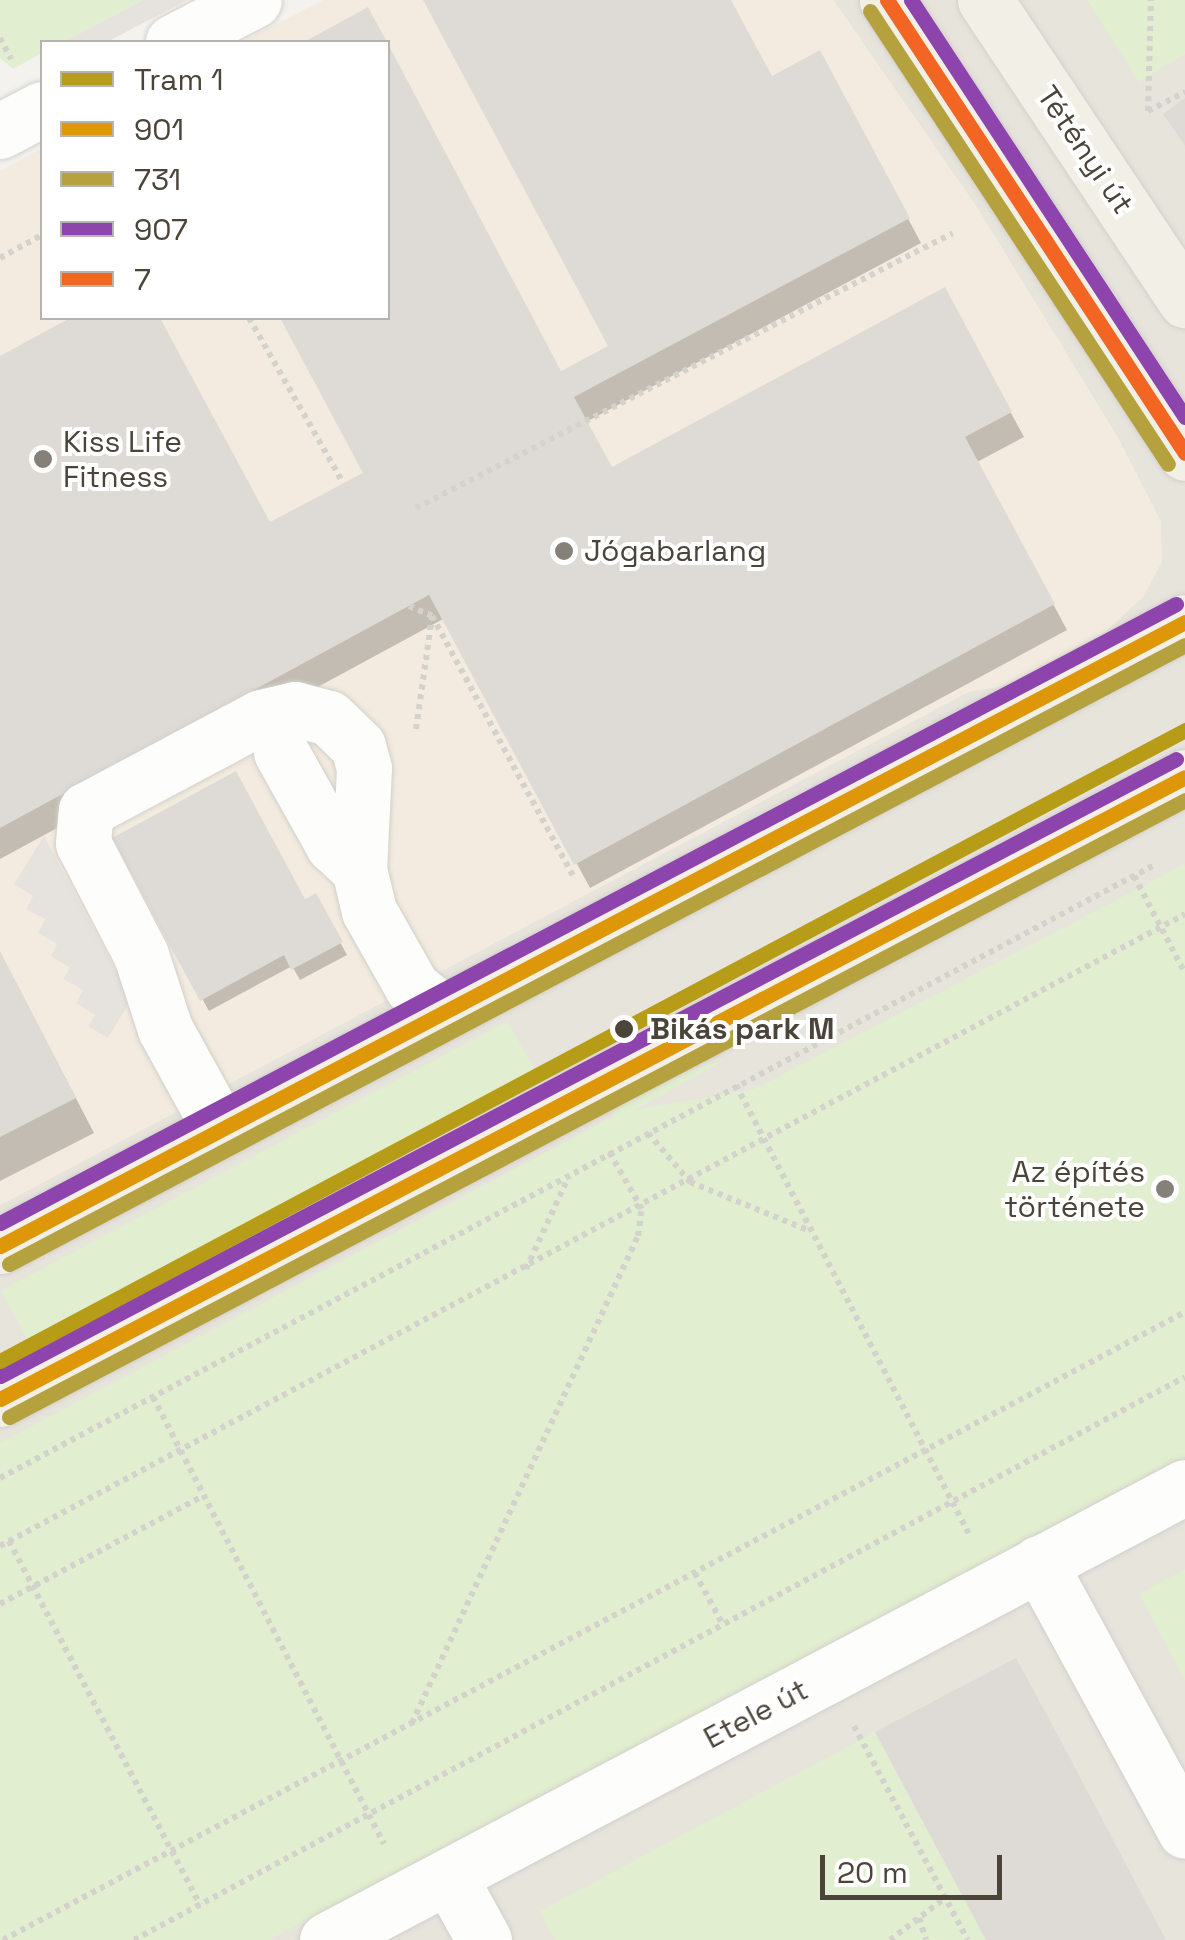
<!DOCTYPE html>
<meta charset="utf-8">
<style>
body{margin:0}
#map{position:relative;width:1185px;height:1940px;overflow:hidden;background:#f4f2ee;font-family:"Space Grotesk",sans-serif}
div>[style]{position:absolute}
.residential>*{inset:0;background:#e7e4dc}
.commercial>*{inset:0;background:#f3ebdf}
.green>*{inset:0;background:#e1eecf;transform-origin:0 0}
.parking>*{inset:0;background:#e6e3df}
.shadow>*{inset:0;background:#0003}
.building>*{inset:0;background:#dedbd6}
.path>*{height:6px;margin-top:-3px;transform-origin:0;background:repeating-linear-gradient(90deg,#d3d2cc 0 5px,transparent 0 10px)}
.roads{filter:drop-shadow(0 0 2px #d2d0cb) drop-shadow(0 0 2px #d2d0cb)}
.minor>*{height:55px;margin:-27.5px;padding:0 27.5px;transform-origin:27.5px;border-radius:27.5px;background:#fdfdfc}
.major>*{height:55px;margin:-27.5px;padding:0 27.5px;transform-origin:27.5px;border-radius:27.5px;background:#f2efe6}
.bus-1>*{height:15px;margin:-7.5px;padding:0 7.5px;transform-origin:7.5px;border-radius:7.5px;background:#dd9709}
.bus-2>*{height:15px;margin:-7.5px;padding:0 7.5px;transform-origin:7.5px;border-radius:7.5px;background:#b5a23f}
.bus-3>*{height:15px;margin:-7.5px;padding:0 7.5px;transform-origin:7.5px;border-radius:7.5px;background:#8e44ad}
.bus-4>*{height:15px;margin:-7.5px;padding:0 7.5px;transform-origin:7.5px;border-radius:7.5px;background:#f26522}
.tram-1>*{height:15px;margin:-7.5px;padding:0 7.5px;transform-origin:7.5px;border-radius:7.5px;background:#b79d17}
.dots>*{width:28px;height:28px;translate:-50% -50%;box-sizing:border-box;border:5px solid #fff;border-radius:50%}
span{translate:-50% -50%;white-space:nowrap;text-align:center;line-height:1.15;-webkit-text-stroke:8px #fff;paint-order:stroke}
.street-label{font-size:30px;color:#4b4439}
.poi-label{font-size:30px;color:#4b4439}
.left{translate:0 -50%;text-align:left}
.right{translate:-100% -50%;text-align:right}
.stop-label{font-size:30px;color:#4b4439;font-weight:700}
.legend{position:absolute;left:40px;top:40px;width:350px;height:280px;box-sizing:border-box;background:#fff;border:2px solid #b7b4b0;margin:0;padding:12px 18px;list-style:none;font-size:30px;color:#4b4439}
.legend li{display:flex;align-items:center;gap:20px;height:50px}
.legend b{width:50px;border:2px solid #b7b4b0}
.scale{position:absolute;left:820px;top:1855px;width:182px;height:45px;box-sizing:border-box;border:5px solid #4b4439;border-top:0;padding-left:12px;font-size:30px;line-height:35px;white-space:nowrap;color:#4b4439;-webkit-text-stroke:8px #fff;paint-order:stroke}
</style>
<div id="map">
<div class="residential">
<div style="clip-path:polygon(833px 0,1088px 0,1139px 81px,1185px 53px,1185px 1940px,0 1940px,0 1205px,970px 691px,1025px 683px,1161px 522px,1118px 438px,976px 206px)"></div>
</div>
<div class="commercial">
<div style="clip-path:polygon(323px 0,833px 0,976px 206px,1118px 438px,1161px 522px,1162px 562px,1143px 597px,1091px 645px,1025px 683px,970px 691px,0 1205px,0 171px,42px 148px,42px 318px,388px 318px,388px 42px,242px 42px)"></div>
</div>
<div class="green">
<div style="clip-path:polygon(0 0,143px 0,63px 42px,42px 42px,42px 53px,13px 69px,0 58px)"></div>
<div style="clip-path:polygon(1088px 0,1185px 0,1185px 53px,1139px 82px)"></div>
<div style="clip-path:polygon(1185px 864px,1185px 1457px,269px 1940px,0 1940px,0 1443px,614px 1116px,605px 1099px,726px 1059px,635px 1110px,755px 1089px)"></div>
<div style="left:508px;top:1021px;width:59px;height:574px;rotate:62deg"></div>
<div style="clip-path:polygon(1185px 1569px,1185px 1681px,1139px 1594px)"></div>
<div style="clip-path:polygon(875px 1732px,986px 1940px,555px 1940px,540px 1911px)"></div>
</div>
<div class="parking">
<div style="clip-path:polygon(143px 0,187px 0,107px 42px,63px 42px)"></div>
<div style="clip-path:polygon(44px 836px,131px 1000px,108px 1038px,88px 1026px,95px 1015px,76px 1003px,83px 990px,63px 979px,70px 968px,51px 956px,57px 944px,38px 933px,45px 919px,26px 909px,33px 896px,14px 884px)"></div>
</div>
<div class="shadow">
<div style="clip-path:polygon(426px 0,729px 0,772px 79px,833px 78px,921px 243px,586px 422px,611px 470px,958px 315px,1024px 437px,977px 462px,1067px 630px,590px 888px,445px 618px,0 859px,0 358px,75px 318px,158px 318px,270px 525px,366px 474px,282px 318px,388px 318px,388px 47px,561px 374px,611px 347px)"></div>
<div style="clip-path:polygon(115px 839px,304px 902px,315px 896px,347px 955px,300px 980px,292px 966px,209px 1011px)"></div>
<div style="clip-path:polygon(0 952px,94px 1133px,0 1181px)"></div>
</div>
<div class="building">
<div style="clip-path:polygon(423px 0,731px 0,772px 76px,820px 50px,910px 218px,574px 397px,612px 467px,945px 287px,1012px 412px,965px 437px,1055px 604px,574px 865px,429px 595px,0 828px,0 356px,70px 318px,160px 318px,270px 522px,363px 473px,280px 318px,388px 318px,388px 44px,561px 371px,608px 346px)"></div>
<div style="clip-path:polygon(368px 7px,387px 42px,304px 42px)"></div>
<div style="clip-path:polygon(1185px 98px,1185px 146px,1163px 114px)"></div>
<div style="clip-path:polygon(236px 771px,305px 899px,316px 893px,343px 942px,291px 970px,284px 955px,200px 1001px,112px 838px)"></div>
<div style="clip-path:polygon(0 951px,76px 1098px,0 1137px)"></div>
<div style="clip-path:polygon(1016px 1658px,1062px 1743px,1166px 1940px,986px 1940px,875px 1732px)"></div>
</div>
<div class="path">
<div style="left:0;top:38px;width:24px;rotate:62deg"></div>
<div style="left:1148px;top:111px;width:111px;rotate:-88.5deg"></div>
<div style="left:1148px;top:111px;width:42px;rotate:-27.2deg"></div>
<div style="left:0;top:258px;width:48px;rotate:-28.7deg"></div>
<div style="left:249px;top:318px;width:190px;rotate:60.3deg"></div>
<div style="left:416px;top:508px;width:603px;rotate:-27.12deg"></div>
<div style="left:409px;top:606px;width:25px;rotate:23deg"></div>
<div style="left:432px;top:616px;width:299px;rotate:61.5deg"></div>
<div style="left:416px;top:729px;width:114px;rotate:-81.9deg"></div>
<div style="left:1134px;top:876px;width:110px;rotate:62.3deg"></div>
<div style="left:736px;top:1085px;width:508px;rotate:62.58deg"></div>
<div style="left:648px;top:1133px;width:65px;rotate:49.4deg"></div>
<div style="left:690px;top:1182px;width:130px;rotate:22.2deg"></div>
<div style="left:526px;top:1269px;width:102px;rotate:-65.2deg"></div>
<div style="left:153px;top:1397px;width:503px;rotate:62.67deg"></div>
<div style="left:0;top:1478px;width:1309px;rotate:-27.97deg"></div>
<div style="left:9px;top:1541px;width:411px;rotate:62.3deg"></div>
<div style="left:0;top:1546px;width:1343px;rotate:-28.07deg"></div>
<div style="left:695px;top:1573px;width:59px;rotate:61.7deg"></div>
<div style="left:0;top:1604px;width:228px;rotate:-28deg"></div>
<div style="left:412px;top:1723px;width:537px;rotate:-65.11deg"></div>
<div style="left:638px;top:1236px;width:27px;rotate:-82deg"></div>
<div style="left:642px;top:1209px;width:68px;rotate:-120deg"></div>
<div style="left:854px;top:1726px;width:242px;rotate:62deg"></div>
<div style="left:919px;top:1918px;width:23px;rotate:72deg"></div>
<div style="left:3px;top:1940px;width:1338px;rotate:-27.98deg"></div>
<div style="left:134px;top:1940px;width:1192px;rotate:-28.18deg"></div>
<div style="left:890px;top:1940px;width:69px;rotate:-37.4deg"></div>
</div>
<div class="roads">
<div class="minor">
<div style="left:173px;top:42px;width:91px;rotate:-27.4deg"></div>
<div style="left:0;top:131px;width:47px;rotate:-27.6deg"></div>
<div style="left:281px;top:752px;width:107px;rotate:60.8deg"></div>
<div style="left:333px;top:845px;width:35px;rotate:43deg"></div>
<div style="left:220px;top:1129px;width:114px;rotate:-118.8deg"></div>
<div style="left:165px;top:1029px;width:78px;rotate:-108deg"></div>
<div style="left:141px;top:955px;width:126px;rotate:-117.4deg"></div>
<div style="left:83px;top:843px;width:33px;rotate:-85deg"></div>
<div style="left:86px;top:810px;width:198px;rotate:-28deg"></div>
<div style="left:261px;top:717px;width:35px;rotate:-13deg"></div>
<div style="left:295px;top:709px;width:35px;rotate:15deg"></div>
<div style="left:329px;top:718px;width:40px;rotate:44deg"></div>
<div style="left:358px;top:746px;width:23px;rotate:75deg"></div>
<div style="left:364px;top:768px;width:101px;rotate:92.8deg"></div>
<div style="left:359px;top:869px;width:43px;rotate:76.6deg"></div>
<div style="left:369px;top:911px;width:87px;rotate:60.5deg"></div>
<div style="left:412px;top:987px;width:38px;rotate:40deg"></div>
<div style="left:1039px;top:1563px;width:305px;rotate:61.4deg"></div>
<div style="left:450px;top:1878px;width:71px;rotate:61.3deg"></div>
<div style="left:327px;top:1940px;width:970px;rotate:-27.83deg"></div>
</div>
<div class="major">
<div style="left:887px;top:0;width:542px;rotate:56.66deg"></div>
<div style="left:985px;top:0;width:361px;rotate:56.3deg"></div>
<div style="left:0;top:1246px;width:1339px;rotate:-27.77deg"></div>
<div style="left:0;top:1399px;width:1338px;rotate:-27.69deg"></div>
</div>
</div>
<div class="bus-1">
<div style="left:0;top:1246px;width:1339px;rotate:-27.77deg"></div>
<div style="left:0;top:1399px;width:1338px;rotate:-27.69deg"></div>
</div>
<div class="bus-2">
<div style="left:870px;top:11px;width:542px;rotate:56.66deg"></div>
<div style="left:9px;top:1264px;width:1329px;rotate:-27.76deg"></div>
<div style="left:9px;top:1417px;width:1328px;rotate:-27.68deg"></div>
</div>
<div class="bus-3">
<div style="left:911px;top:0;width:499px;rotate:56.7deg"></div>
<div style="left:0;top:1223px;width:1329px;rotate:-27.76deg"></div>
<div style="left:0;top:1376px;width:1328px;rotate:-27.68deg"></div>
</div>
<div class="bus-4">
<div style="left:887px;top:0;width:542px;rotate:56.66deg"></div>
</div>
<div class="tram-1">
<div style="left:0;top:1361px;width:1343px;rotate:-28.03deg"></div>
</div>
<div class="dots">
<div style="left:43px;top:459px;background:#868178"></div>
<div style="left:564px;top:551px;background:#868178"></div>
<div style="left:624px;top:1029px;background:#4b4439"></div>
<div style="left:1165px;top:1189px;background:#868178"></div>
</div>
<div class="street-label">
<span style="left:1085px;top:150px;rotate:56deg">Tétényi út</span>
<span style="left:756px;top:1714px;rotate:-28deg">Etele út</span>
</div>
<div class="poi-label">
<span class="left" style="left:63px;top:459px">Kiss Life<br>Fitness</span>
<span class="left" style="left:584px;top:551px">Jógabarlang</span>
<span class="right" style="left:1145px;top:1189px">Az építés<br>története</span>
</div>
<div class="stop-label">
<span class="left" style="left:650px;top:1029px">Bikás park M</span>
</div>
<ul class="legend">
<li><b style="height:12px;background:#b79d17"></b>Tram 1</li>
<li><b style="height:12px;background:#dd9709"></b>901</li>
<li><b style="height:12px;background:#b5a23f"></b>731</li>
<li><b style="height:12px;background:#8e44ad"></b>907</li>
<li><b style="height:12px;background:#f26522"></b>7</li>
</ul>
<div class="scale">20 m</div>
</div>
